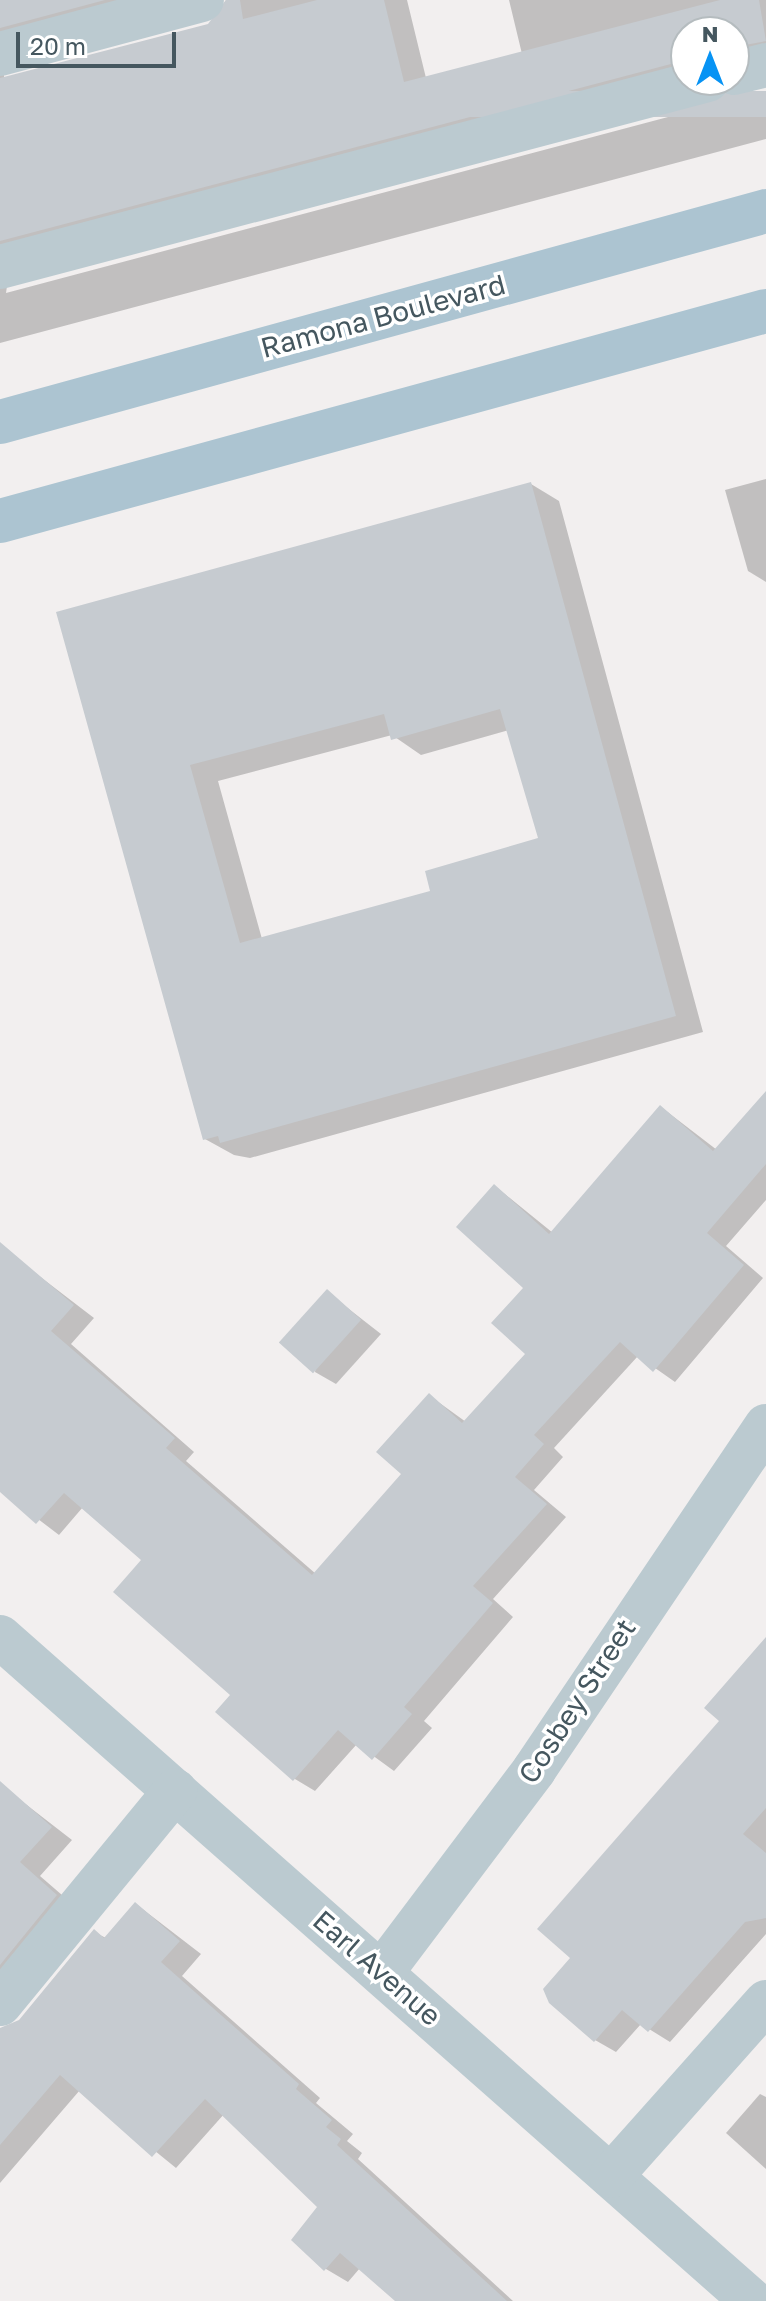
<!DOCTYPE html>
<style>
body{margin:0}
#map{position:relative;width:766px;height:2301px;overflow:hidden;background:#f2efef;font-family:"Golos Text",sans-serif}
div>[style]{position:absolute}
.shadow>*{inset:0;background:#0003}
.building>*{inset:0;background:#c6cbd0;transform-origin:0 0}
.minor>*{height:44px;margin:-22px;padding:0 22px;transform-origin:22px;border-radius:22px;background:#bbcad0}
.major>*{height:44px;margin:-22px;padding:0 22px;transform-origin:22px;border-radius:22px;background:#acc4d1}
span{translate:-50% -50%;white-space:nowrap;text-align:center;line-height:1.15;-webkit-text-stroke:7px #fff;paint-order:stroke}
.street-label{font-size:28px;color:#45575f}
.north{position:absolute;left:670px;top:16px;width:80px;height:80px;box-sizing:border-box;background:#fff;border:2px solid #b5bcbf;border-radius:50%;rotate:0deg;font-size:22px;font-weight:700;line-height:32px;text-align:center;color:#45575f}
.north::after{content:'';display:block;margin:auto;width:28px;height:36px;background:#0793f4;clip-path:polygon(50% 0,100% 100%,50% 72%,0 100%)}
.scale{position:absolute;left:16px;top:32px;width:160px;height:36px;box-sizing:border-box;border:4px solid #45575f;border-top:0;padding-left:10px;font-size:24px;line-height:28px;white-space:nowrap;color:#45575f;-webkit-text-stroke:6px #fff;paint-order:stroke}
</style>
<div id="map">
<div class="shadow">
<div style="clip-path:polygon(0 0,190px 0,4px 63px,4px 79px,209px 26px,226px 0,407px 0,426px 78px,522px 54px,509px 0,766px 0,766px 64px,734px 72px,734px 32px,686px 32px,686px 80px,10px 266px,6px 293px,766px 91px,766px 139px,0 343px)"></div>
<div style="clip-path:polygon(766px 479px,766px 582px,748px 571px,725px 490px)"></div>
<div style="clip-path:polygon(evenodd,531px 484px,559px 501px,703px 1032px,250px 1158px,234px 1155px,205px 1139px,59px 614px,531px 484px,509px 730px,540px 840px,432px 892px,262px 939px,218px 781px,392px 735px,421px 755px,509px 730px)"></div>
<div style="clip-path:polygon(766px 1094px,766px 1200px,726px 1246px,763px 1278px,675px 1382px,638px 1356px,554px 1448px,563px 1457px,534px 1490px,566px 1517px,493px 1599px,513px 1617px,424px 1721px,432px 1728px,394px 1771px,357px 1744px,315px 1791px,295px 1779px,143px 1560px,83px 1507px,59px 1535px,0 1490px,0 1266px,17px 1259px,94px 1318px,71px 1344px,194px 1452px,186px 1461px,316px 1574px,403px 1474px,430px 1396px,466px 1422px,528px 1353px,526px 1287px,495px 1186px,553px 1233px,661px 1107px,717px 1150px)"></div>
<div style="clip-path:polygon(327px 1292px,381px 1334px,336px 1384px,315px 1372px)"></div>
<div style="clip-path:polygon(766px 1656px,766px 1934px,670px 2042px,641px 2024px,616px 2052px,595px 2040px,573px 1958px)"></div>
<div style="clip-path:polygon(10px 1792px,72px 1840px,40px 1876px,77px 1908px,0 1980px,0 1804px)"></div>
<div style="clip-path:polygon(136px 1904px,201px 1954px,182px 1976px,320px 2098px,316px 2103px,353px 2134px,347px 2141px,362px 2153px,358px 2159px,513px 2301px,396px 2301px,360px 2268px,348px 2282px,326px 2269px,320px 2207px,225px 2113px,176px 2168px,80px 2090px,0 2183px,0 2051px,94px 1932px,106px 1938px)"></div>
<div style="clip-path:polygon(760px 2094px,766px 2097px,766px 2169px,726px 2133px)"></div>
</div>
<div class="building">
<div style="clip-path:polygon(0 0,105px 0,0 28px)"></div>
<div style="clip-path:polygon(226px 0,240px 0,243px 19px,317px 0,384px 0,404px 82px,720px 0,759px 0,766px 41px,734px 47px,734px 32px,686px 32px,686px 60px,0 241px,0 78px,208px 24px)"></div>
<div style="left:766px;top:91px;width:26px;height:792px;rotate:90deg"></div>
<div style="clip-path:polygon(evenodd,531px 482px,676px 1016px,220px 1143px,218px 1136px,203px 1140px,56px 612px,531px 482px,500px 709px,538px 838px,425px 871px,430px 891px,240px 943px,190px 765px,384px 714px,391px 740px,500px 709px)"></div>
<div style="clip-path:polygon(766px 1091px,766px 1164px,707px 1233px,744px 1265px,653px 1372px,620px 1342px,534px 1435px,544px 1444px,515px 1477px,547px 1504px,473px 1586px,493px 1603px,404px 1707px,412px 1714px,372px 1760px,338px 1730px,293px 1781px,215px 1712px,230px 1695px,113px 1592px,141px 1560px,64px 1493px,36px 1524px,0 1492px,0 1242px,74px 1305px,51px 1331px,175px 1438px,166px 1448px,312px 1575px,401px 1474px,376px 1452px,429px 1393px,462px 1423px,525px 1354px,491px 1323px,523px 1288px,456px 1227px,494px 1184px,549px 1234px,660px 1105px,713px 1151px)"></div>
<div style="left:327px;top:1289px;width:46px;height:72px;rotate:42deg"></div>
<div style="clip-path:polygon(766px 1637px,766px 1808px,743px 1834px,766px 1853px,766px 1918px,745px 1922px,648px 2032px,622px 2010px,594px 2042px,549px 2003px,543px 1989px,570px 1958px,537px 1929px,719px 1721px,704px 1708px)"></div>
<div style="clip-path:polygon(0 1781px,52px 1827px,20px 1862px,57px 1895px,0 1965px)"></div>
<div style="clip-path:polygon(135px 1902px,180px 1941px,161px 1962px,299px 2084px,296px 2089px,332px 2120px,326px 2127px,341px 2139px,337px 2145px,507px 2301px,395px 2301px,340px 2253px,324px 2271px,291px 2240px,317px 2207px,205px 2099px,152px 2157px,60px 2075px,0 2145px,0 2028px,19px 2020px,94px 1929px,104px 1938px)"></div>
</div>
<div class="minor">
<div style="left:0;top:54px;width:209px;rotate:-15deg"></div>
<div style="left:734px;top:73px;width:33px;rotate:-14deg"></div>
<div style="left:0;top:267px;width:732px;rotate:-14.8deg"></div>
<div style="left:0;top:1637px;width:1003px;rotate:41.44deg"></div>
<div style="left:382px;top:1972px;width:253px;rotate:-53deg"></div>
<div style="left:534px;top:1770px;width:415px;rotate:-56deg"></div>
<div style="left:0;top:2004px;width:276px;rotate:-50.6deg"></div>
<div style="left:611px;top:2176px;width:233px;rotate:-48.3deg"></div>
</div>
<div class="major">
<div style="left:0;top:422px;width:795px;rotate:-15.4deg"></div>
<div style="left:0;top:521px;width:794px;rotate:-15.33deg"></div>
</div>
<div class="street-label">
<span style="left:383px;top:316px;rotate:-15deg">Ramona Boulevard</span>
<span style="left:577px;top:1701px;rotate:-57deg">Cosbey Street</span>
<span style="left:377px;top:1968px;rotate:41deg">Earl Avenue</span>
</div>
<div class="north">N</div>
<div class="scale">20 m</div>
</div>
